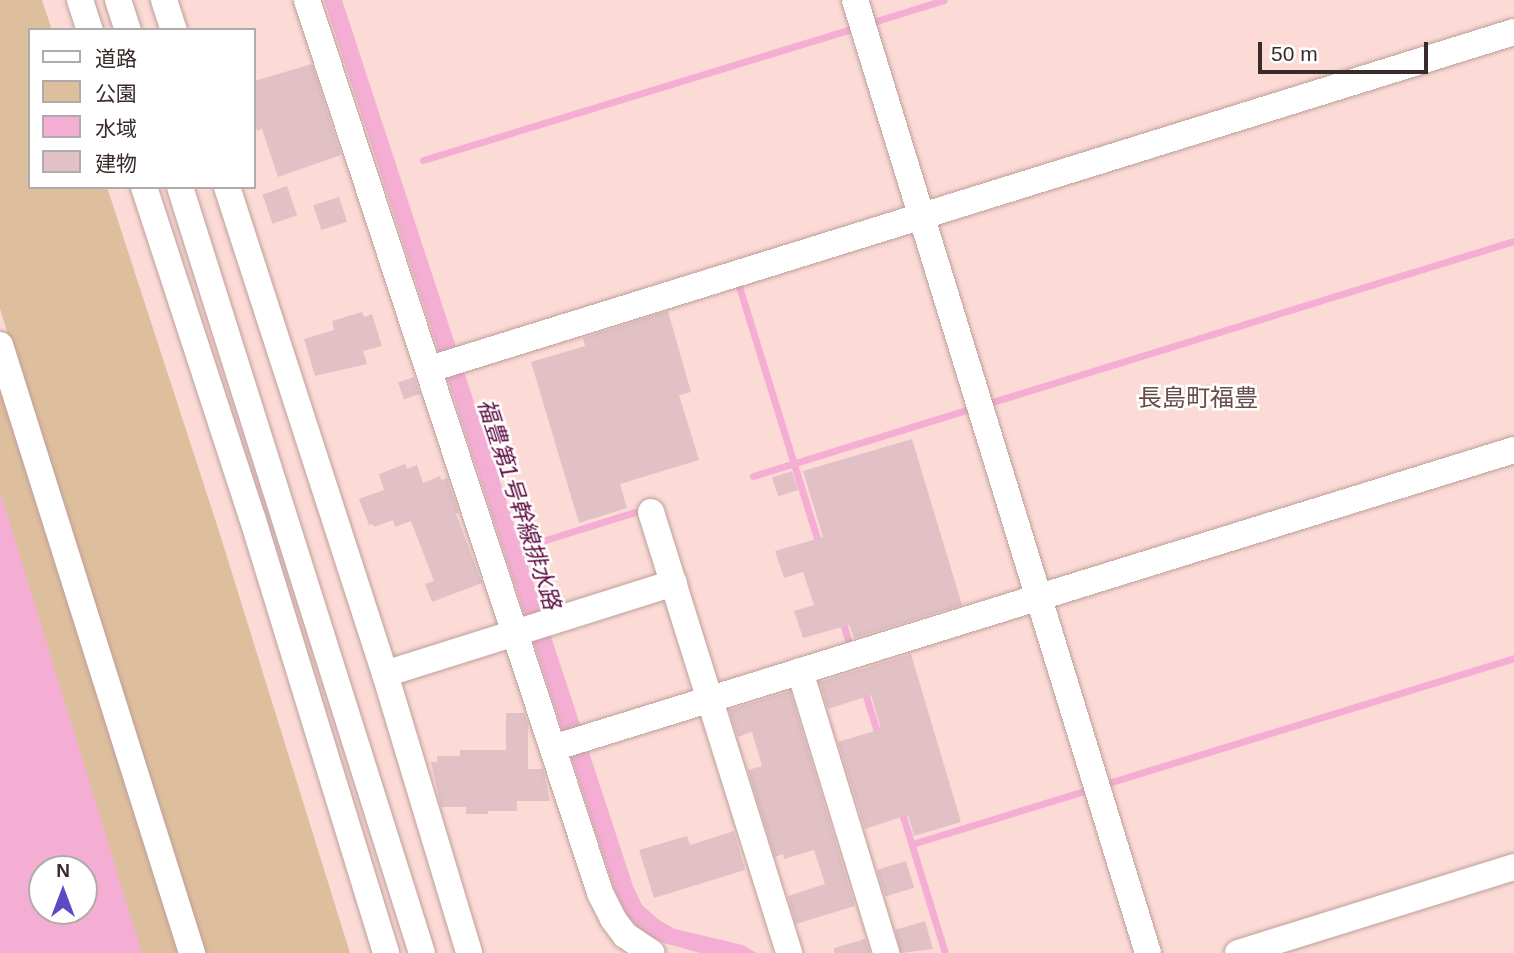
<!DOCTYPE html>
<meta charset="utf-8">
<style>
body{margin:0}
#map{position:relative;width:1514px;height:953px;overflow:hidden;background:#fcdbd6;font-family:Arial,"Noto Sans JP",sans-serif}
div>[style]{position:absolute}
.green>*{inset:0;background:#debf9d;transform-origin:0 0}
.water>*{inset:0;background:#f4aed3}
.stream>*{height:7px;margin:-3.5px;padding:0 3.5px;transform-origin:3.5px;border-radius:3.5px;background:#f4aed3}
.building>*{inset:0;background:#e1c1c6;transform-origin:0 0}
.roads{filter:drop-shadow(0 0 2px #bd9f9a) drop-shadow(0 0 2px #bd9f9a)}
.minor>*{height:26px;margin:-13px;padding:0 13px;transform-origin:13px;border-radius:13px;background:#fff}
span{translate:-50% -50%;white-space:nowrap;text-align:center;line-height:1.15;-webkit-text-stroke:5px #fff;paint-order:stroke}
.water-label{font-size:23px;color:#5e0d42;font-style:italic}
.quarter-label{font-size:24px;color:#674d49}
.legend{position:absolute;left:28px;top:28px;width:228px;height:161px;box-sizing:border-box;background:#fff;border:2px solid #afabaa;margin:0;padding:9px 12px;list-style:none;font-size:21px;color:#382c2a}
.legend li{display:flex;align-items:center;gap:14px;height:35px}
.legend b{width:35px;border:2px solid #afabaa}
.north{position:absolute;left:28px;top:855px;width:70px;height:70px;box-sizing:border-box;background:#fff;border:2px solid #afabaa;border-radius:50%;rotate:0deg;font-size:19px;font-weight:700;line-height:28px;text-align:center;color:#382c2a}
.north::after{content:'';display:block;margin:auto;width:24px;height:32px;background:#5a4ac3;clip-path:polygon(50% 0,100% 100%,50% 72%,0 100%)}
.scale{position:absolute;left:1258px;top:42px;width:170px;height:32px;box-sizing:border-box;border:4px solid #382c2a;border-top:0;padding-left:9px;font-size:21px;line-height:24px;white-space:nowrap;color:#382c2a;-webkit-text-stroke:5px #fff;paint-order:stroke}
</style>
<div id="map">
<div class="green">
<div style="clip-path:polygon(0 0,42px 0,52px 30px,30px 30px,30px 187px,107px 187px,218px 528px,350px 953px,203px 953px,0 309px)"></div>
<div style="left:0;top:362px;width:619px;height:46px;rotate:73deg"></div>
</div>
<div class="water">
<div style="clip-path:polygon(324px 0,342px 0,633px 886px,642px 905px,659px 920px,675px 929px,743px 945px,756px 953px,700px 953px,664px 943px,642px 932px,627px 915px,616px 894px)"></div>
<div style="clip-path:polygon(evenodd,0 491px,142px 953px,0 953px,0 491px,42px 869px,84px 869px,84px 911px,42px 911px,42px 869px)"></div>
</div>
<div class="stream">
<div style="left:870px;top:23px;width:77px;rotate:-17.3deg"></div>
<div style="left:423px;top:160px;width:451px;rotate:-17deg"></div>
<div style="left:737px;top:280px;width:277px;rotate:72.8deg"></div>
<div style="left:986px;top:404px;width:553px;rotate:-17.16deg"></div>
<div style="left:753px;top:476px;width:229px;rotate:-17.2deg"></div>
<div style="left:539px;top:542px;width:101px;rotate:-17.4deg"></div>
<div style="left:842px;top:620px;width:24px;rotate:73deg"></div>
<div style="left:864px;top:690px;width:50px;rotate:72.6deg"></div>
<div style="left:1105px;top:784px;width:428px;rotate:-17.1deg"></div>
<div style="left:901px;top:810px;width:150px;rotate:72.9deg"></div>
<div style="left:912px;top:844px;width:184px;rotate:-17.1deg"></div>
</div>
<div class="building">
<div style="clip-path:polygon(312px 64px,341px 155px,278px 177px,262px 129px,257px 131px,254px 119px,254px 81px)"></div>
<div style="left:287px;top:186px;width:31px;height:26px;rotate:71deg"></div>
<div style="left:339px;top:197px;width:26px;height:27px;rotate:72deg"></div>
<div style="clip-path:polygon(668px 311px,691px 392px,679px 395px,699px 460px,620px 484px,627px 508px,579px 523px,531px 362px,585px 346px,583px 338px)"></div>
<div style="clip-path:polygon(362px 312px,364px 317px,372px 314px,382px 346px,363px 351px,367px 364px,315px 376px,304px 339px,334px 330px,332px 321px)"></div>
<div style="left:414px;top:377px;width:18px;height:17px;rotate:71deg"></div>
<div style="clip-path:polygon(912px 439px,962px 605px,854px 638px,849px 625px,803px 638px,794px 611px,814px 605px,803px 572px,784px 578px,775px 551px,823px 537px,803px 471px)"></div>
<div style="clip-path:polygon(405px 464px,407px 469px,417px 465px,423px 483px,440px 476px,441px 480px,447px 478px,459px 513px,456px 514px,482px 583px,432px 602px,425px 584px,434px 581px,411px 521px,395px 527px,393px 520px,374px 527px,373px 524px,369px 525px,359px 499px,384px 490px,379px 474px)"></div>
<div style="left:792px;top:471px;width:20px;height:21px;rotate:72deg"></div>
<div style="clip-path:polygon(911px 654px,961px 822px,914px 836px,908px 815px,865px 829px,838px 742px,881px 729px,871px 695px,828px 709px,820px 682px)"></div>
<div style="clip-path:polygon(790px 691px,855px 906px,796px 924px,788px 896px,825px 884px,814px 850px,784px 859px,783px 854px,775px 857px,748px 770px,762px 766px,752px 732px,738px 737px,729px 710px)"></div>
<div style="clip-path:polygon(506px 713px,524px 713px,528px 724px,528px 769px,543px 769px,550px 801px,517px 801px,517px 811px,488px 811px,488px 814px,466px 814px,466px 807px,441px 807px,431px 762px,437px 762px,437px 756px,460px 756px,460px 750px,506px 750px)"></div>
<div style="clip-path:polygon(734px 831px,745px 870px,654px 898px,639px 850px,687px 836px,690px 845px)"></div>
<div style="left:906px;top:861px;width:28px;height:30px;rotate:73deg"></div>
<div style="clip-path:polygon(925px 921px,933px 949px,901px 953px,895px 930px)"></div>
<div style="clip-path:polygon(865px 939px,870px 953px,834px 953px,834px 948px)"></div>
</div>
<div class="roads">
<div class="minor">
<div style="left:80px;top:0;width:32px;rotate:72deg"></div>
<div style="left:118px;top:0;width:32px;rotate:72deg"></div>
<div style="left:164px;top:0;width:32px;rotate:72deg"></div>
<div style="left:307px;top:0;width:940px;rotate:71.83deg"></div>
<div style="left:600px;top:893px;width:29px;rotate:63deg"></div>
<div style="left:613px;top:919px;width:20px;rotate:53deg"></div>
<div style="left:625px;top:935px;width:32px;rotate:34deg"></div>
<div style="left:855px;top:0;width:997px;rotate:72.91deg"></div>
<div style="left:144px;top:187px;width:347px;rotate:71.9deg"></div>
<div style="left:252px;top:517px;width:456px;rotate:72.9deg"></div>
<div style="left:180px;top:187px;width:803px;rotate:72.47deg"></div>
<div style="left:227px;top:187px;width:512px;rotate:72.03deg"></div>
<div style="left:385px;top:674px;width:291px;rotate:73.2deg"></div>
<div style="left:0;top:345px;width:638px;rotate:72.47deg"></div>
<div style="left:430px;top:369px;width:1135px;rotate:-17.27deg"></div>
<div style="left:651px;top:512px;width:462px;rotate:72.6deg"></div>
<div style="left:800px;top:671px;width:295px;rotate:73deg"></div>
<div style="left:385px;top:674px;width:303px;rotate:-17.5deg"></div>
<div style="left:553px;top:748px;width:1006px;rotate:-17.23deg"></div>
<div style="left:1238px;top:953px;width:289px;rotate:-17.3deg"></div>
</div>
</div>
<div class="water-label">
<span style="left:519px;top:504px;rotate:72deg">福豊第1号幹線排水路</span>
</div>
<div class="quarter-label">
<span style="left:1198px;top:398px">長島町福豊</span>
</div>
<ul class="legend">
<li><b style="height:9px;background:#fff"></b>道路</li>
<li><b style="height:19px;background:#debf9d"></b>公園</li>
<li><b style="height:19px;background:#f4aed3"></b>水域</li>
<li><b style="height:19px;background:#e1c1c6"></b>建物</li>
</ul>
<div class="north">N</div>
<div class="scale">50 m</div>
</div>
